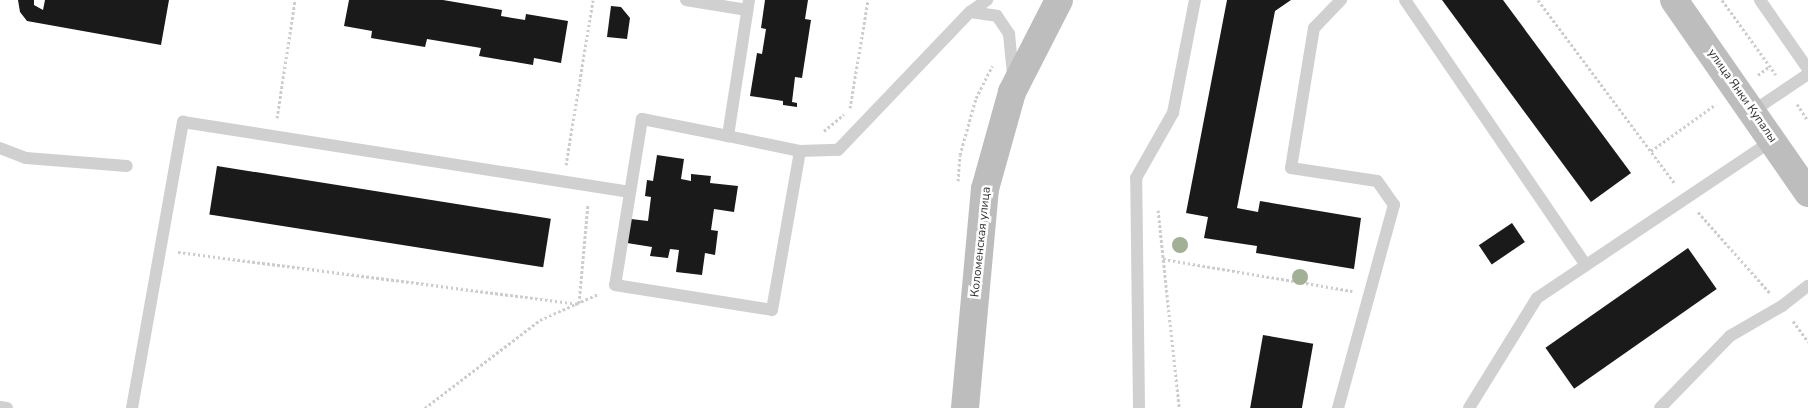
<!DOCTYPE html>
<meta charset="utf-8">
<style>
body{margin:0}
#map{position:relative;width:1808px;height:408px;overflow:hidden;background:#fff;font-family:"Nunito Sans",sans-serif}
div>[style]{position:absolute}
.building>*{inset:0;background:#1a1a1a;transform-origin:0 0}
.path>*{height:3px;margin-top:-1.5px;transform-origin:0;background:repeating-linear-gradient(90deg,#cdcdcd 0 2.5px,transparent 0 5px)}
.lane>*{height:12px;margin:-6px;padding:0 6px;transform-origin:6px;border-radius:6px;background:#d0d0d0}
.secondary>*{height:28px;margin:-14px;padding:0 14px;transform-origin:14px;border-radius:14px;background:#bdbdbd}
.trees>*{width:16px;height:16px;margin:-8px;border-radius:50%;background:#a2b095}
span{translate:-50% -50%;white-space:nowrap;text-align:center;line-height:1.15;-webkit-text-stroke:5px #fff;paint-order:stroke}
.street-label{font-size:12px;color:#333}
</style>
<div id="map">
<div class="building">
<div style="clip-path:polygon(18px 0,34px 0,34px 5px,43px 10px,45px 0,169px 0,161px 45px,27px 21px,20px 12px)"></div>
<div style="clip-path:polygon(349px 0,443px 0,502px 10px,501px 16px,525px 20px,526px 14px,568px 21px,561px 63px,534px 58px,533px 65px,479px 56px,481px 48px,427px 39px,425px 47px,371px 38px,372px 31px,344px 26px)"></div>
<div style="clip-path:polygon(765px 0,808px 0,805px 19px,811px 20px,802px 78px,795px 77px,792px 102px,797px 103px,797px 107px,783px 105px,783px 101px,750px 96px,757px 53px,762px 54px,766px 29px,761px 28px)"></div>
<div style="clip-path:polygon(1227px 0,1291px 0,1275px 11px,1237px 208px,1258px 212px,1260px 201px,1361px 218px,1354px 269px,1256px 253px,1257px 246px,1204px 238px,1208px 217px,1186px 213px)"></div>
<div style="clip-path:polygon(1442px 0,1503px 0,1631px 173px,1591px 202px)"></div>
<div style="clip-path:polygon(611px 6px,621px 7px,630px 18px,627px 39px,607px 37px)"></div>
<div style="clip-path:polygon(657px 155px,684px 159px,681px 179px,691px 181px,691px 174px,711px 176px,710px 183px,738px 186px,734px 212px,714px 209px,711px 230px,718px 231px,715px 255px,705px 253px,702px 275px,676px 272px,679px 250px,670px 249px,668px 258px,650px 256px,652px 247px,627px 243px,631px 219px,648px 221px,651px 197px,645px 196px,647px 180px,653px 181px)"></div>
<div style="left:217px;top:166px;width:338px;height:49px;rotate:9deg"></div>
<div style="left:1512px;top:223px;width:23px;height:40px;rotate:56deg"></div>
<div style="left:1688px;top:248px;width:50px;height:174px;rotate:55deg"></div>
<div style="left:1263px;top:335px;width:51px;height:74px;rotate:10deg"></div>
</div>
<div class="path">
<div style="left:1538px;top:0;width:229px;rotate:53.3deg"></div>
<div style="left:1722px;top:0;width:92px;rotate:54.2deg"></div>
<div style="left:1758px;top:75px;width:15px;rotate:-37deg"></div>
<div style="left:1797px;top:104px;width:20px;rotate:57deg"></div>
<div style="left:850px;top:108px;width:109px;rotate:-80.5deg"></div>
<div style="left:277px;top:118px;width:119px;rotate:-81.3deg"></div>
<div style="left:824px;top:131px;width:26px;rotate:-40deg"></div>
<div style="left:1651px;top:151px;width:80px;rotate:-35.9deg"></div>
<div style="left:566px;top:165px;width:167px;rotate:-80.7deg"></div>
<div style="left:958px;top:181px;width:26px;rotate:-86deg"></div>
<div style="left:960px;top:155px;width:59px;rotate:-74.3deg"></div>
<div style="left:976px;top:98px;width:36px;rotate:-63deg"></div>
<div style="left:1158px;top:210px;width:199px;rotate:83.9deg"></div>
<div style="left:1698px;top:212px;width:108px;rotate:48.4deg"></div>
<div style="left:178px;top:252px;width:404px;rotate:7.4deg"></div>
<div style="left:1163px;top:259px;width:192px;rotate:9.6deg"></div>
<div style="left:579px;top:303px;width:98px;rotate:-84.8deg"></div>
<div style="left:1793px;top:321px;width:26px;rotate:54deg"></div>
<div style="left:425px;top:408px;width:145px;rotate:-37.4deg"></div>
<div style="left:540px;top:320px;width:64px;rotate:-24.1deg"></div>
</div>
<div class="lane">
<div style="left:686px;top:0;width:62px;rotate:9.3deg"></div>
<div style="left:749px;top:0;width:138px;rotate:98.8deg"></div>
<div style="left:728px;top:136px;width:74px;rotate:11.8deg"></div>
<div style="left:800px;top:151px;width:38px;rotate:-2deg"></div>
<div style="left:838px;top:150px;width:191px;rotate:-46.3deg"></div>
<div style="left:970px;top:12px;width:21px;rotate:-35deg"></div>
<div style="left:1405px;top:0;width:321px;rotate:55.7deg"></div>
<div style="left:1760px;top:0;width:84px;rotate:55.2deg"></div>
<div style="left:970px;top:12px;width:27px;rotate:8deg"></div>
<div style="left:997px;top:16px;width:22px;rotate:56deg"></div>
<div style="left:1009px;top:34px;width:41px;rotate:84.4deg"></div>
<div style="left:1753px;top:111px;width:66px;rotate:-33.9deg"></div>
<div style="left:728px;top:136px;width:88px;rotate:-168.8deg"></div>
<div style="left:642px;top:119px;width:168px;rotate:99.2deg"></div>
<div style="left:615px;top:285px;width:159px;rotate:9deg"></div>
<div style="left:772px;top:310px;width:161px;rotate:-80deg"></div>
<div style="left:0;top:148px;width:28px;rotate:21deg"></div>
<div style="left:26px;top:158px;width:101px;rotate:4.5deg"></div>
<div style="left:0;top:407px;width:7px;rotate:8deg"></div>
<div style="left:132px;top:408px;width:291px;rotate:-79.9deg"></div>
<div style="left:183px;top:122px;width:451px;rotate:8.9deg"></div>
<div style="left:1139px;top:408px;width:230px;rotate:-90.7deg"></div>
<div style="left:1136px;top:178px;width:75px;rotate:-60.4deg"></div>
<div style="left:1173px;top:113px;width:115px;rotate:-79deg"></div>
<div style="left:1338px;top:408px;width:211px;rotate:-74.6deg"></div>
<div style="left:1394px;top:205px;width:29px;rotate:-125deg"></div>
<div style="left:1377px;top:181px;width:87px;rotate:-171.4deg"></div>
<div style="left:1291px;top:168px;width:142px;rotate:-80.7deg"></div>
<div style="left:1314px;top:28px;width:39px;rotate:-46deg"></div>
<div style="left:1469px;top:408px;width:129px;rotate:-58.3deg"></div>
<div style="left:1537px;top:298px;width:284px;rotate:-33.8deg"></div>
<div style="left:1660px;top:408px;width:100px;rotate:-45.8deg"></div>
<div style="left:1730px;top:336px;width:60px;rotate:-30deg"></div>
<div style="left:1782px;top:306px;width:33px;rotate:-38deg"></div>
</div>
<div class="secondary">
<div style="left:1674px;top:0;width:235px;rotate:55.2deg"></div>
<div style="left:965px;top:408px;width:220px;rotate:-84.8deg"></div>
<div style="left:985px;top:189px;width:101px;rotate:-74.4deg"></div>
<div style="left:1012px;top:92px;width:103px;rotate:-62.9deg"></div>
</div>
<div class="trees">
<div style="left:1180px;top:245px"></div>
<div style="left:1300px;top:277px"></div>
</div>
<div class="street-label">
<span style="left:1742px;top:96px;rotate:55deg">улица Янки Купалы</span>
<span style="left:981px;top:242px;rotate:-84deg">Коломенская улица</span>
</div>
</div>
